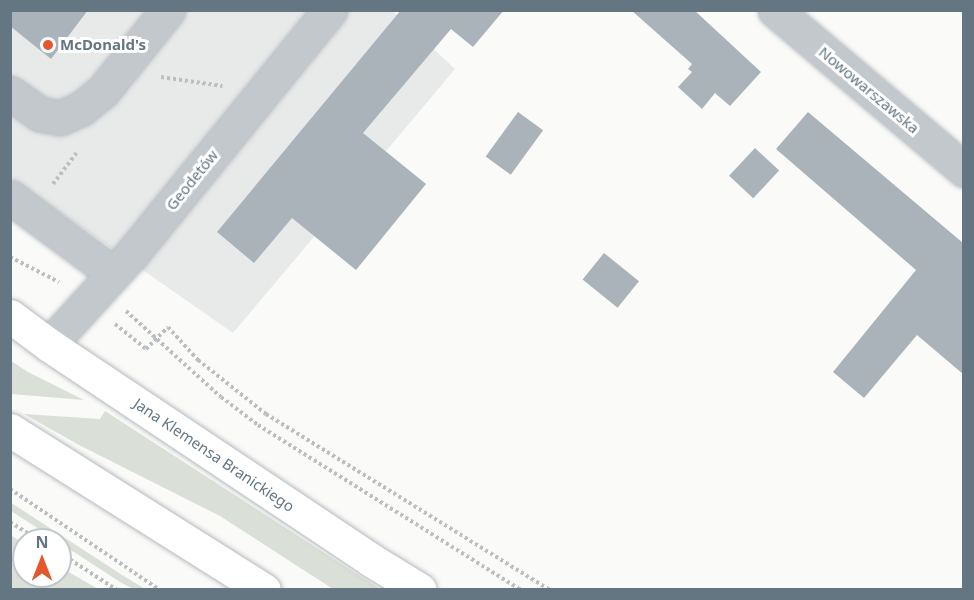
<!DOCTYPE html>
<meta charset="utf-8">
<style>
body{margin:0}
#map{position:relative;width:974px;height:600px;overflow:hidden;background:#fafaf8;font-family:"Noto Sans",sans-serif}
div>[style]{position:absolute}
.built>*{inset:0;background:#e8e9e9}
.green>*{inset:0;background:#dadfd7}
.building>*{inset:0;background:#aab3b9;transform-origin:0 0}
.path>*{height:4px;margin-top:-2px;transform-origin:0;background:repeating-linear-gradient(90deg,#bbbfc2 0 3px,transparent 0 6px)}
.roads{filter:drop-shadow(0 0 2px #b5babe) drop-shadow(0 0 2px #b5babe)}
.minor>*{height:33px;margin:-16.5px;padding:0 16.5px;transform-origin:16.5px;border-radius:16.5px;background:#c3c8cc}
.major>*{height:33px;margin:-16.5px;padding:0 16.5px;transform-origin:16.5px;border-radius:16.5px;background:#fff}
.dots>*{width:16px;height:16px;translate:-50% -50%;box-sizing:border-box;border:3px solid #fff;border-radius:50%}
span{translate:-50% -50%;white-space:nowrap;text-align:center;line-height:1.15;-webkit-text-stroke:6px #fff;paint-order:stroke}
.poi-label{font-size:15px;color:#657683;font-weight:700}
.left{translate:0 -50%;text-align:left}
.street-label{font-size:15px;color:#657683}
.frame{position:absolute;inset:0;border:12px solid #657683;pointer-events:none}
.north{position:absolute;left:12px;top:528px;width:60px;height:60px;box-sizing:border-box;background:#fff;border:2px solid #c1c8cd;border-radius:50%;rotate:0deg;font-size:16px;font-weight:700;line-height:24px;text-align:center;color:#657683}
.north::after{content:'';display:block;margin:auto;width:21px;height:27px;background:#e4572e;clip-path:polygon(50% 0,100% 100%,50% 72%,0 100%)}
</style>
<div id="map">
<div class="built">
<div style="clip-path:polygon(11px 11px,393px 11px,455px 69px,233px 333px,11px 178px)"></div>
</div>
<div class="green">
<div style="clip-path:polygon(11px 361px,28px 372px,84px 400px,11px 394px)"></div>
<div style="clip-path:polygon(105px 411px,380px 589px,333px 589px,220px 516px,79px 445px,24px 414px,100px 419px)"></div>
<div style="clip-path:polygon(10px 502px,122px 575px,145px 589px,133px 589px,120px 582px,60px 543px,60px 540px,56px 540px,11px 511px)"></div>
<div style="clip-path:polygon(10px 535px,24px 543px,24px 576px,60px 576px,60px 567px,98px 589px,11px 589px)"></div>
</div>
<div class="building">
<div style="clip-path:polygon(10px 10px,88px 10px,51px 59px,10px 26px)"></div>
<div style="clip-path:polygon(401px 10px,504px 10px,473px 47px,451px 29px,363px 133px,426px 184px,356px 270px,292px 218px,254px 263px,217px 232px)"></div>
<div style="clip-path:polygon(631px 10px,694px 10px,761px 72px,730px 106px,715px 93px,702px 109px,678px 87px,692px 72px,688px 69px,692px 64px)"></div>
<div style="left:518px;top:112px;width:31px;height:55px;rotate:36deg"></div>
<div style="clip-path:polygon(808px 112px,963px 243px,963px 374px,917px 335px,864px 398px,833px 372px,916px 270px,776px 149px)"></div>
<div style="left:755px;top:148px;width:33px;height:38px;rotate:43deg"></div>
<div style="left:604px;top:253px;width:45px;height:34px;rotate:39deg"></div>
</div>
<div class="path">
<div style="left:161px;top:77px;width:62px;rotate:8.4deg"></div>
<div style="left:53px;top:184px;width:41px;rotate:-52.9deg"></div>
<div style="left:10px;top:257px;width:55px;rotate:27deg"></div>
<div style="left:126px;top:311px;width:128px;rotate:42.2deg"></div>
<div style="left:221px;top:397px;width:46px;rotate:37.1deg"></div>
<div style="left:258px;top:425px;width:310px;rotate:32.1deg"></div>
<div style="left:115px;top:324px;width:40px;rotate:39deg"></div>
<div style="left:146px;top:349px;width:31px;rotate:-45deg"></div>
<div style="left:168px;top:327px;width:45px;rotate:47.7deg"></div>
<div style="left:198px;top:360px;width:87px;rotate:38.5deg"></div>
<div style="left:266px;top:414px;width:334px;rotate:31.8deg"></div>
<div style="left:10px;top:489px;width:181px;rotate:34deg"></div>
<div style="left:10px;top:522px;width:34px;rotate:32deg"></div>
<div style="left:60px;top:553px;width:68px;rotate:33deg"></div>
</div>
<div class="roads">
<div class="minor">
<div style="left:775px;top:10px;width:248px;rotate:40.2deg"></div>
<div style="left:10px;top:93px;width:37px;rotate:35deg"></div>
<div style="left:40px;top:114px;width:20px;rotate:11deg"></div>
<div style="left:60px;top:118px;width:24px;rotate:-24deg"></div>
<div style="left:82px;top:108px;width:27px;rotate:-39deg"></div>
<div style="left:103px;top:91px;width:104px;rotate:-51.3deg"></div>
<div style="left:10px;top:197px;width:129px;rotate:36.5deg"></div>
<div style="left:49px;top:345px;width:120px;rotate:-47.7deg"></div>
<div style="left:130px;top:256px;width:317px;rotate:-50.9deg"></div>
</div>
<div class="major">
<div style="left:10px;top:316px;width:49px;rotate:36.6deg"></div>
<div style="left:49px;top:345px;width:387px;rotate:33.7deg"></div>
<div style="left:371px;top:560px;width:57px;rotate:31.5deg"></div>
<div style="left:10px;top:430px;width:300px;rotate:32.2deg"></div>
</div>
</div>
<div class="dots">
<div style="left:48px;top:45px;background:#e4572e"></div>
</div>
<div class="poi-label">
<span class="left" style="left:60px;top:45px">McDonald's</span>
</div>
<div class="street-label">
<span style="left:869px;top:90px;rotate:40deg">Nowowarszawska</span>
<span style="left:192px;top:180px;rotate:-51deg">Geodetów</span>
<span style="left:214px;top:455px;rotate:34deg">Jana Klemensa Branickiego</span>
</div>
<div class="frame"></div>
<div class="north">N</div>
</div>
